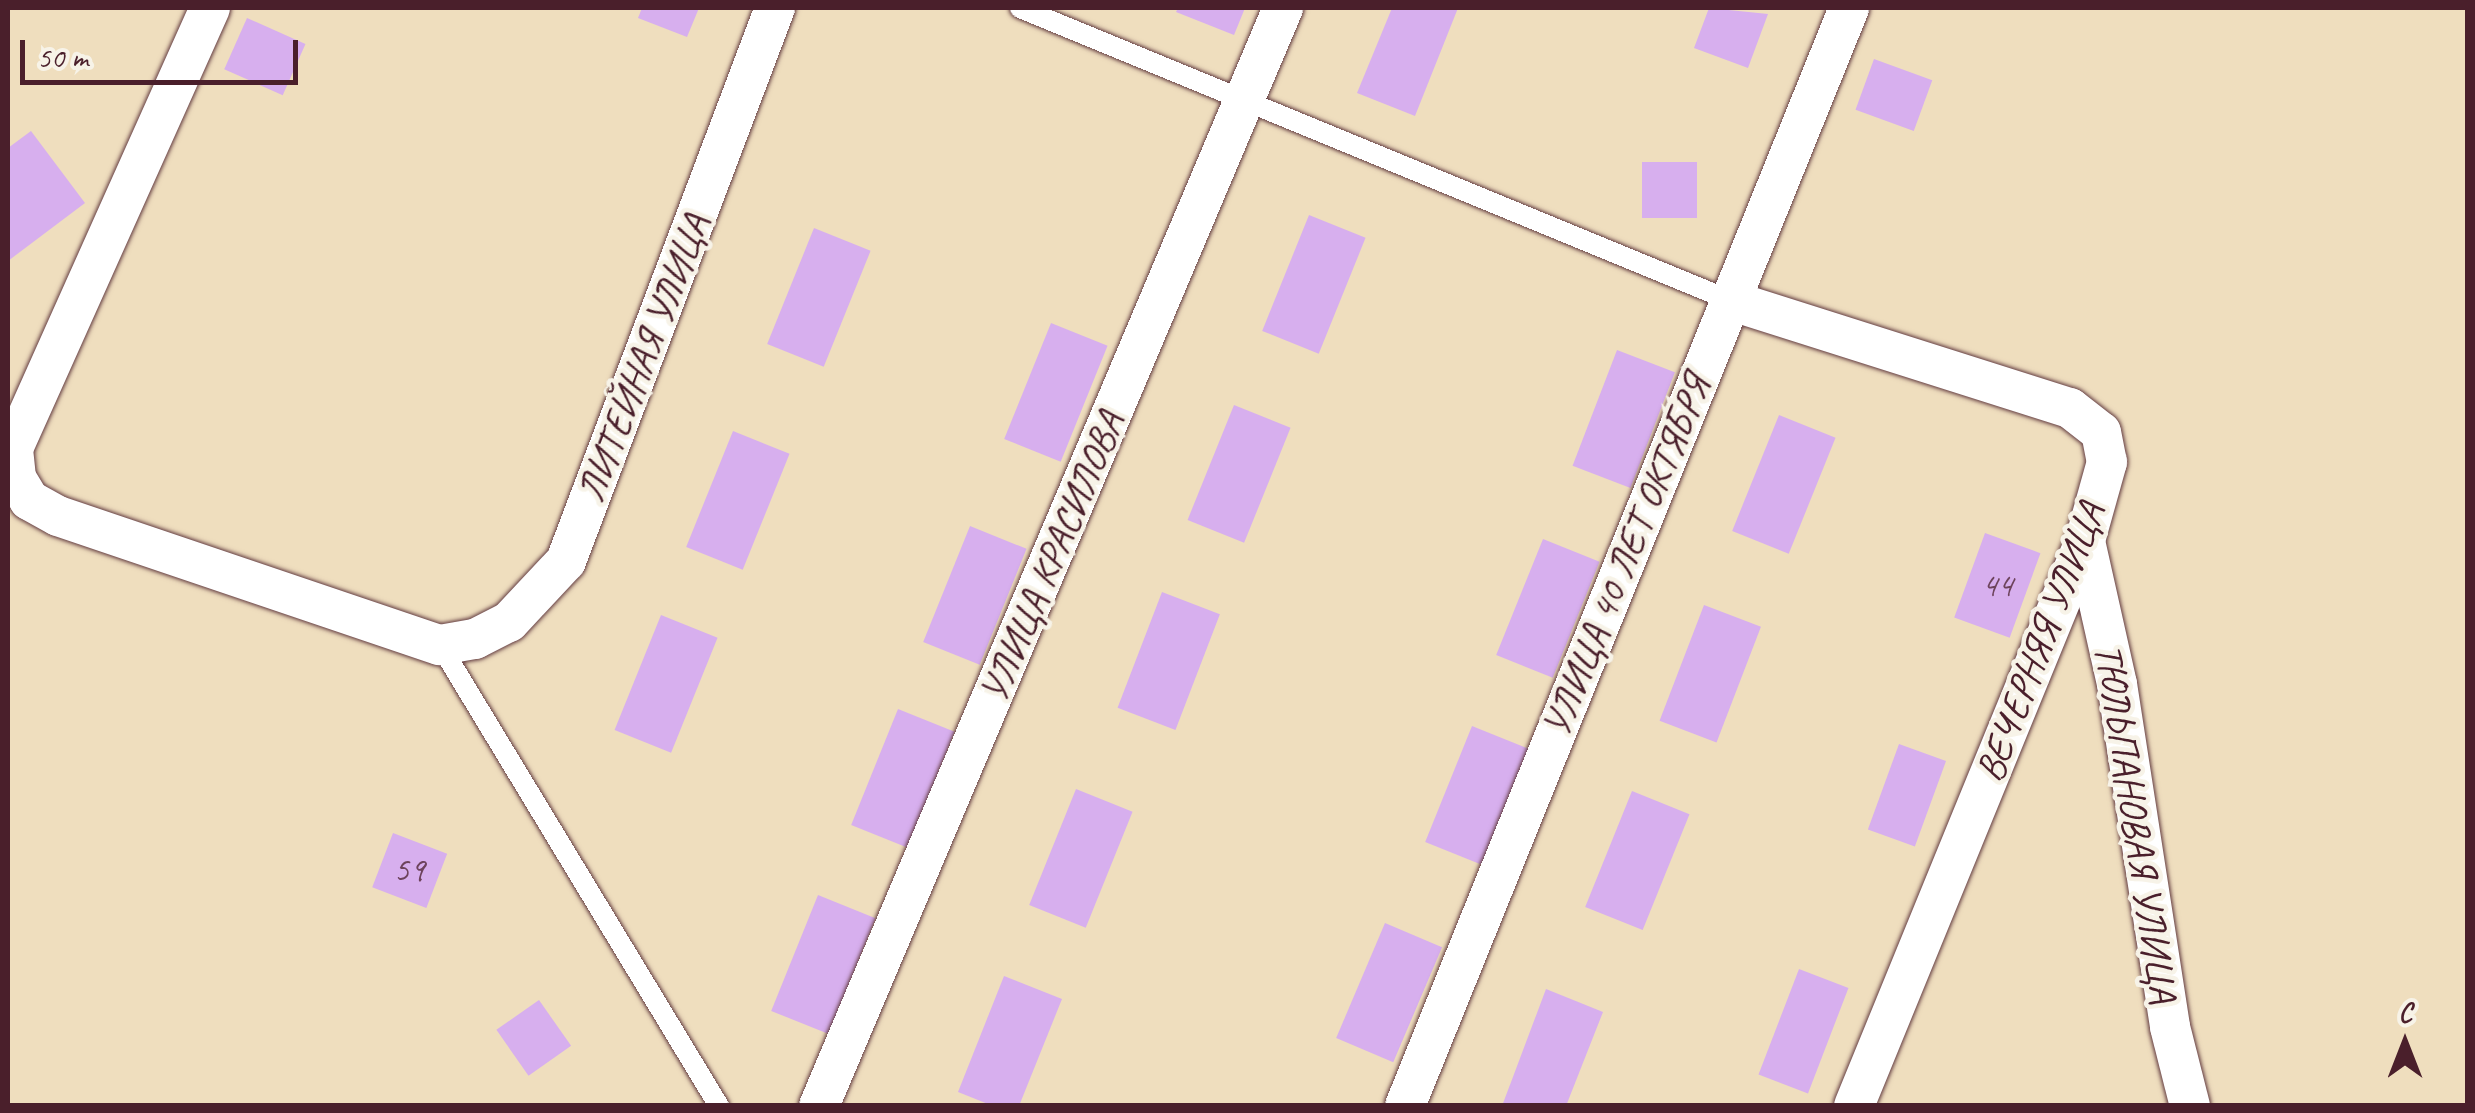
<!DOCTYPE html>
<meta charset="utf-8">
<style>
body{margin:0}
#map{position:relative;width:2475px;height:1113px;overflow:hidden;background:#efdebe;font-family:Caveat,sans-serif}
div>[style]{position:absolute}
.building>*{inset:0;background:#d7afee;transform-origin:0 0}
.roads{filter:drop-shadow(0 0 2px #633c41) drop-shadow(0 0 2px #633c41)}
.service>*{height:20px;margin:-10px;padding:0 10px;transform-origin:10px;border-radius:10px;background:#fff}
.minor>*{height:40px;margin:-20px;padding:0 20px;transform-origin:20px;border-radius:20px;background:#fff}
span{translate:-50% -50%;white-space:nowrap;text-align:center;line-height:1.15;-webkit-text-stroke:9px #f7f3e8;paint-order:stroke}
.number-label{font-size:35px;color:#6d435c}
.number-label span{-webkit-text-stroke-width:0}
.street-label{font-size:40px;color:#4a1f2b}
.frame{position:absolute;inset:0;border:10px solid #4a1f2b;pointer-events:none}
.north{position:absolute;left:2355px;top:993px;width:100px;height:100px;-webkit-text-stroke:8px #f7f3e8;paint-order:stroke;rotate:0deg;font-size:28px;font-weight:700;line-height:40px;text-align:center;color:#4a1f2b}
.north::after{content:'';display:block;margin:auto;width:35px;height:45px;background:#4a1f2b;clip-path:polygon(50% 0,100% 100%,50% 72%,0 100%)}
.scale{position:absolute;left:20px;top:40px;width:278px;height:45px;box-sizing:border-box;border:5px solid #4a1f2b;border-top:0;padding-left:12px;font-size:30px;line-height:35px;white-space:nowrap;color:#4a1f2b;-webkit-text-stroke:8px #f7f3e8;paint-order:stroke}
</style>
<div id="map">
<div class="building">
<div style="clip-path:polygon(642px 8px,699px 8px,687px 37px,638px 18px)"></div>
<div style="clip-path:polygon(1178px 8px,1245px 8px,1234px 35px,1176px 12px)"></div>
<div style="clip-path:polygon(1392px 8px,1458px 8px,1415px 116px,1357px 93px)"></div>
<div style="clip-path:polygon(1709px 8px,1768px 14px,1748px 68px,1694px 48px)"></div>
<div style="left:247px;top:18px;width:64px;height:56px;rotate:24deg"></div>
<div style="left:1874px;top:59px;width:62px;height:54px;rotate:20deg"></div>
<div style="clip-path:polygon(31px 131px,85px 203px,8px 261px,8px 148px)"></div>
<div style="left:1642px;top:162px;width:55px;height:56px"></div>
<div style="left:1309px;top:215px;width:61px;height:125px;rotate:22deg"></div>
<div style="left:814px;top:228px;width:61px;height:125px;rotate:22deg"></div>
<div style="left:1051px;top:323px;width:61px;height:125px;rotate:22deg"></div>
<div style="left:1617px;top:350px;width:62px;height:124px;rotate:21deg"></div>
<div style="left:1234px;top:405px;width:61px;height:124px;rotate:22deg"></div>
<div style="left:1779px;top:415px;width:61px;height:125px;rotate:22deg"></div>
<div style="left:733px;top:431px;width:61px;height:125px;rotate:22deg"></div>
<div style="left:970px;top:526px;width:61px;height:125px;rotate:22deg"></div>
<div style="left:1985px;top:533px;width:59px;height:90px;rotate:20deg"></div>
<div style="left:1543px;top:539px;width:61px;height:125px;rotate:22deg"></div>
<div style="left:1162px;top:592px;width:62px;height:124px;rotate:21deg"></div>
<div style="left:1704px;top:605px;width:61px;height:124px;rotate:21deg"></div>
<div style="left:661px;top:615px;width:61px;height:124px;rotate:22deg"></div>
<div style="left:898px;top:709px;width:61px;height:125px;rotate:22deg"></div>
<div style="left:1472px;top:726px;width:61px;height:125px;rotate:22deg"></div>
<div style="left:1899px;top:744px;width:50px;height:91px;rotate:20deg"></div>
<div style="left:1076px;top:789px;width:61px;height:125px;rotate:22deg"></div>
<div style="left:1632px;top:791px;width:62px;height:125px;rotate:22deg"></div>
<div style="left:393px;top:833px;width:58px;height:58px;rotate:21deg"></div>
<div style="left:818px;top:895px;width:62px;height:125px;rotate:22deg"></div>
<div style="left:1385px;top:923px;width:62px;height:125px;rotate:23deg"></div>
<div style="left:1799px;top:969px;width:53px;height:113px;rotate:21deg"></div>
<div style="clip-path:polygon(1004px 976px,1062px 999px,1019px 1106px,993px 1106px,958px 1092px)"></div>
<div style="clip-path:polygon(1546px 989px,1603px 1012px,1566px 1106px,1502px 1106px)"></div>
<div style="left:539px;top:1000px;width:56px;height:52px;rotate:55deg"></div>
</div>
<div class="roads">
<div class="service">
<div style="left:1020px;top:8px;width:767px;rotate:22.38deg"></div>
<div style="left:440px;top:645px;width:539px;rotate:58.82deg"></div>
</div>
<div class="minor">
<div style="left:210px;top:8px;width:483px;rotate:114.1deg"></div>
<div style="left:13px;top:449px;width:29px;rotate:84deg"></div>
<div style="left:16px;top:478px;width:26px;rotate:59deg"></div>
<div style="left:29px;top:500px;width:33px;rotate:29deg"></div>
<div style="left:58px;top:516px;width:403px;rotate:18.7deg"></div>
<div style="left:440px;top:645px;width:36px;rotate:-10deg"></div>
<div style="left:475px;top:639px;width:38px;rotate:-27deg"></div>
<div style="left:509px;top:622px;width:83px;rotate:-46.9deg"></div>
<div style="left:566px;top:561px;width:591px;rotate:-69.3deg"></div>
<div style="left:1729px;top:300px;width:358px;rotate:17.6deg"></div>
<div style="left:2070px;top:408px;width:39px;rotate:38deg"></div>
<div style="left:2101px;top:432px;width:31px;rotate:79deg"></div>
<div style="left:2107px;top:462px;width:82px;rotate:105.6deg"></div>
<div style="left:2085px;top:541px;width:610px;rotate:112.24deg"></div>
<div style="left:2085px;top:541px;width:147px;rotate:77.4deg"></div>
<div style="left:2117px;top:684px;width:347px;rotate:81.2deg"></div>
<div style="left:2170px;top:1027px;width:81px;rotate:75.8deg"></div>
<div style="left:819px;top:1106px;width:1192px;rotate:-67.09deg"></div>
<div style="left:1405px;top:1106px;width:1184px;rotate:-67.98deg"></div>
</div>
</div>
<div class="number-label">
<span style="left:1997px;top:585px">44</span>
<span style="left:409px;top:870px">59</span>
</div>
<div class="street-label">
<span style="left:643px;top:358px;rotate:-69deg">ЛИТЕЙНАЯ УЛИЦА</span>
<span style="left:1626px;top:556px;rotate:-68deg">УЛИЦА 40 ЛЕТ ОКТЯБРЯ</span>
<span style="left:1052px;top:557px;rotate:-67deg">УЛИЦА КРАСИЛОВА</span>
<span style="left:2040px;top:642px;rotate:-69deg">ВЕЧЕРНЯЯ УЛИЦА</span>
<span style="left:2136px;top:823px;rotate:81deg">ТЮЛЬПАНОВАЯ УЛИЦА</span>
</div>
<div class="frame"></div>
<div class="north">С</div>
<div class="scale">50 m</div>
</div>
